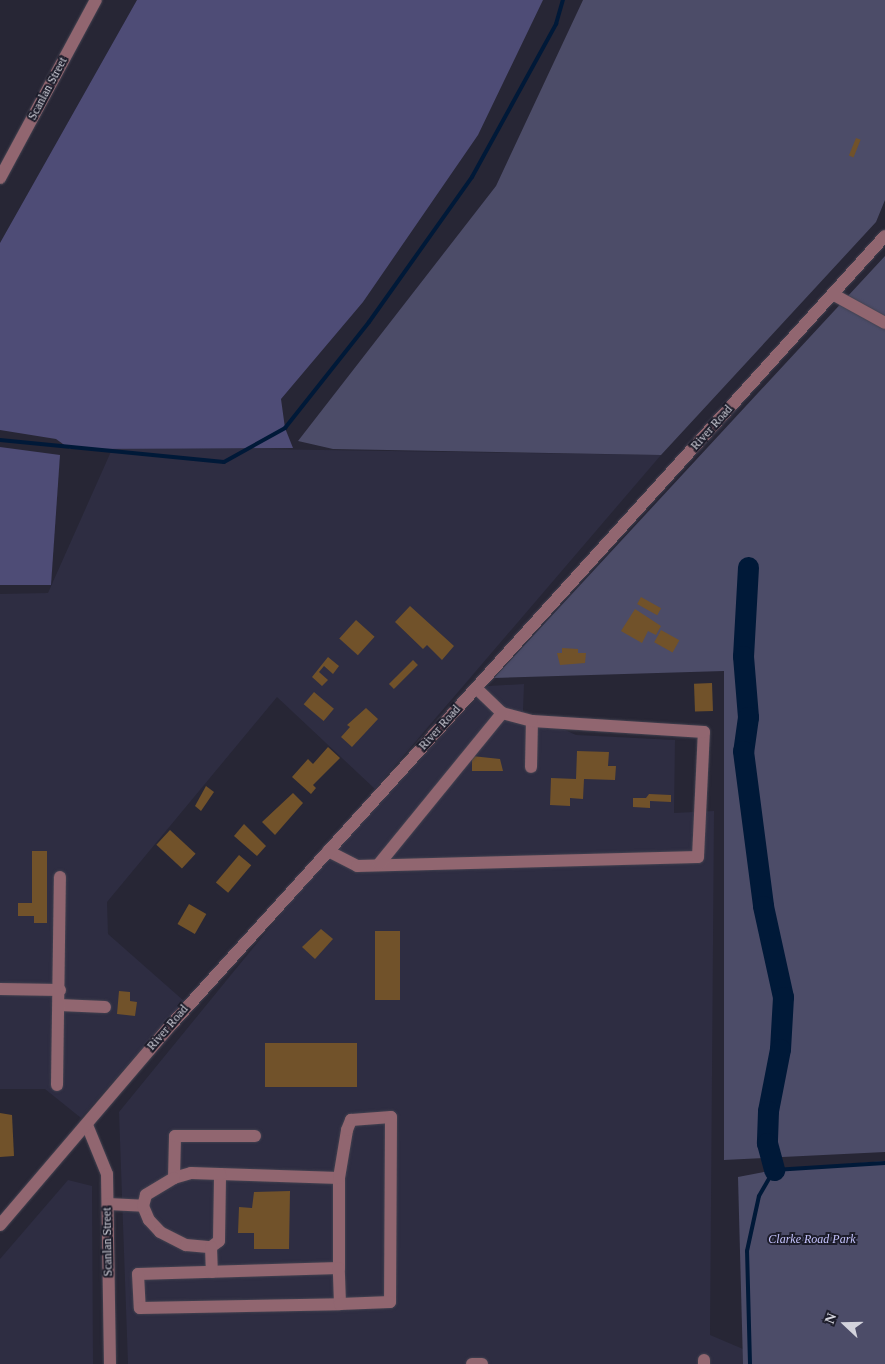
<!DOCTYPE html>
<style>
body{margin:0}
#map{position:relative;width:885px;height:1364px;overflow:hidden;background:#272635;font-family:Georgia,serif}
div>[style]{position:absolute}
.built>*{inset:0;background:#2e2d42}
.green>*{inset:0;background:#4c4c68}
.forest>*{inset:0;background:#4e4c76}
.stream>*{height:4px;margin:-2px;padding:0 2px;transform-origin:2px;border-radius:2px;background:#001938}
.river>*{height:21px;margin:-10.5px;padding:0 10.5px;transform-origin:10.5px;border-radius:10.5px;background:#001938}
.building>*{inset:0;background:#71522a;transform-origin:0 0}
.roads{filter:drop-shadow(0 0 1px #434250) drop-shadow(0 0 1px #434250)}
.minor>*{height:12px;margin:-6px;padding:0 6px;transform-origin:6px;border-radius:6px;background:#916670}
span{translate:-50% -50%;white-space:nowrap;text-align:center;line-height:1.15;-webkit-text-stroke:4px #1d1d2b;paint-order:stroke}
.street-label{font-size:12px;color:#d3d3dc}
.park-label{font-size:12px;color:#c4c2fb;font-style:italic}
.north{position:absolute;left:820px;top:1299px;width:50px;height:50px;-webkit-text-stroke:4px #1d1d2b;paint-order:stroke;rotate:291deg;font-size:14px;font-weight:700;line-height:20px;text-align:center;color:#d3d3dc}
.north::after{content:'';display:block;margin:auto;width:18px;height:22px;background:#d3d3dc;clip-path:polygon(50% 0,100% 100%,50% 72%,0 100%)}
</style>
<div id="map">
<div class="built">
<div style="clip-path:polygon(113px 447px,661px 455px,375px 789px,277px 697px,107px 902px,108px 934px,184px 1001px,81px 1118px,45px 1089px,0 1089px,0 594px,48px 593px)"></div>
<div style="clip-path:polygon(524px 684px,523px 711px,576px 735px,675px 740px,674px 813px,714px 811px,710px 1335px,743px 1349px,743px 1364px,128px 1364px,119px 1112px,302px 888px,488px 686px)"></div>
<div style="clip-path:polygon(68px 1180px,92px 1186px,93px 1364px,0 1364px,0 1259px)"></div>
</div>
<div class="green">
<div style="clip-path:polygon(583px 0,885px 0,885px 200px,876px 222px,661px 455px,333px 449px,298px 441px,496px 186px)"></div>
<div style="clip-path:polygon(885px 256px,885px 1152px,724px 1160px,724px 671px,494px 678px)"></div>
<div style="clip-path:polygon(885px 1161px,885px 1364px,743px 1364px,738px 1177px,774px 1170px)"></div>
</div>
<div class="forest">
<div style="clip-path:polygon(137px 0,543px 0,478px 135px,363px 302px,281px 399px,285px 428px,293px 448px,70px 449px,56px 439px,0 430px,0 243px)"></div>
<div style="clip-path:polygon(0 447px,60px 455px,51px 585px,0 585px)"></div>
</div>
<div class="stream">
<div style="left:0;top:440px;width:225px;rotate:5.6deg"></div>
<div style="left:224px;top:462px;width:70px;rotate:-29.1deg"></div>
<div style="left:285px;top:428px;width:135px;rotate:-51.6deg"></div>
<div style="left:369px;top:322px;width:178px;rotate:-54.6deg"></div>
<div style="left:472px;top:177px;width:175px;rotate:-61.2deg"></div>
<div style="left:556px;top:24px;width:25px;rotate:-74deg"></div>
<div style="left:750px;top:1364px;width:113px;rotate:-91.5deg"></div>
<div style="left:747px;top:1251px;width:56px;rotate:-77.7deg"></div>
<div style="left:759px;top:1196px;width:30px;rotate:-60deg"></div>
<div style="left:774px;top:1170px;width:111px;rotate:-3.6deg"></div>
</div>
<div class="river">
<div style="left:748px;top:567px;width:89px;rotate:93.2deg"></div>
<div style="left:743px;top:656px;width:61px;rotate:85.3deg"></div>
<div style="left:748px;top:717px;width:34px;rotate:98deg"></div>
<div style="left:743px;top:751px;width:156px;rotate:82.6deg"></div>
<div style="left:763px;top:906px;width:93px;rotate:77.6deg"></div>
<div style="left:783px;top:997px;width:52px;rotate:93.3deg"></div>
<div style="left:780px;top:1049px;width:63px;rotate:101deg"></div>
<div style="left:768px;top:1111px;width:32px;rotate:92deg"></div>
<div style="left:767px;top:1143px;width:28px;rotate:75deg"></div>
</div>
<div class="building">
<div style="left:856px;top:138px;width:5px;height:19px;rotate:22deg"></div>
<div style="left:641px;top:597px;width:23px;height:8px;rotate:29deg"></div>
<div style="clip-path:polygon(410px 606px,454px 646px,442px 660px,427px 645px,423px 649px,395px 622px)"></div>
<div style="clip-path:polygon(635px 609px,661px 626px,656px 635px,648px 631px,642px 643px,621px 631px)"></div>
<div style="left:356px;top:620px;width:25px;height:25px;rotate:42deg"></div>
<div style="left:661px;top:630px;width:21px;height:14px;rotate:29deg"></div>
<div style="clip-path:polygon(562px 648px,578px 649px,578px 653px,586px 653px,585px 663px,560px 665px,557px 653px,562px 653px)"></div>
<div style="clip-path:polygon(328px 657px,339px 666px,333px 674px,324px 666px,319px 672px,328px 680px,322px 686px,312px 677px)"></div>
<div style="left:413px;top:660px;width:7px;height:34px;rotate:45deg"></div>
<div style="left:712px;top:683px;width:28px;height:18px;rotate:88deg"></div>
<div style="left:314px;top:692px;width:26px;height:16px;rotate:40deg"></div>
<div style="clip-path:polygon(366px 708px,378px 719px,352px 747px,341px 737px,350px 727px,347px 725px)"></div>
<div style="clip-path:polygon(328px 747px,340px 758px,313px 785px,316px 788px,311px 794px,292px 777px,308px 759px,313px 764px)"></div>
<div style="clip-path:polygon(577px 751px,609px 752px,608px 766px,616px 766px,615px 780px,584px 779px,583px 799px,570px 798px,570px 806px,550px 805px,551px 778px,576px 779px)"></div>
<div style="clip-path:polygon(472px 756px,500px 759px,503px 771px,472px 771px)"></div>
<div style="clip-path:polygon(206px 786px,214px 792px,201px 811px,195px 806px)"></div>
<div style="clip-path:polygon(293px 793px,303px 803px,275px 835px,262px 822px)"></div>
<div style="clip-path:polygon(649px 794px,671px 795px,671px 802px,650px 801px,650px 808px,633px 807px,633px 798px,646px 798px)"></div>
<div style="clip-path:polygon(244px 824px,266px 846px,257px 856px,234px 836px)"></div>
<div style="left:170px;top:830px;width:35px;height:20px;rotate:43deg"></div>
<div style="clip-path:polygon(32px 851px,47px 851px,47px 923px,34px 923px,34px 916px,18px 916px,18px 903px,32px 903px)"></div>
<div style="left:239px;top:855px;width:16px;height:36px;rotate:40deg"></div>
<div style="left:189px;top:904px;width:20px;height:23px;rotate:30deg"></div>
<div style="clip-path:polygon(321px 929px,333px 939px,315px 959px,302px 947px)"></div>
<div style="left:375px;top:931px;width:25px;height:69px"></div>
<div style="clip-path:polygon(119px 991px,130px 992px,130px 1001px,137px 1002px,135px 1016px,117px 1014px)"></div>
<div style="left:357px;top:1043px;width:44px;height:92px;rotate:90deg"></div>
<div style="clip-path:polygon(0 1113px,12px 1115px,14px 1156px,0 1157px)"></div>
<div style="clip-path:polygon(290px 1191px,289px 1249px,254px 1249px,254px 1233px,238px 1233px,239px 1207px,252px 1208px,254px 1192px)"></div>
</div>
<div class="roads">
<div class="minor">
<div style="left:0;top:178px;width:202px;rotate:-61.7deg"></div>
<div style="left:834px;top:295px;width:58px;rotate:28.8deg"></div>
<div style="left:531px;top:767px;width:46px;rotate:-88.8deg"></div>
<div style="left:328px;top:851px;width:33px;rotate:27deg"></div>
<div style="left:357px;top:866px;width:341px;rotate:-1.5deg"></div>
<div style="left:698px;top:857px;width:125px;rotate:-87.3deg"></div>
<div style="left:704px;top:732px;width:172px;rotate:-176.3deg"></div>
<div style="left:532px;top:721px;width:31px;rotate:-165deg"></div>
<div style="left:502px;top:713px;width:36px;rotate:-136deg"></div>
<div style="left:379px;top:864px;width:195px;rotate:-50.8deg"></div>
<div style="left:0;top:989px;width:60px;rotate:1deg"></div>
<div style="left:59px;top:1005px;width:46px;rotate:2.5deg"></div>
<div style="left:57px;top:1085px;width:208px;rotate:-89.2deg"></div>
<div style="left:87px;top:1125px;width:53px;rotate:67.8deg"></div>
<div style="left:107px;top:1174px;width:190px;rotate:89.1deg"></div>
<div style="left:220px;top:1174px;width:119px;rotate:1.9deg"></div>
<div style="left:339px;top:1178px;width:90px;rotate:90deg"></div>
<div style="left:339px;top:1268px;width:201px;rotate:178.3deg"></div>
<div style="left:138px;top:1274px;width:34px;rotate:87deg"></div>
<div style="left:140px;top:1308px;width:200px;rotate:-1.1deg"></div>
<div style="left:340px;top:1304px;width:36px;rotate:-92deg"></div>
<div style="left:174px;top:1178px;width:42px;rotate:-88.6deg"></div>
<div style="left:175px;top:1136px;width:80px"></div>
<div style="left:339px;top:1178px;width:49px;rotate:-80.5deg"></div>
<div style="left:347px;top:1130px;width:11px;rotate:-68deg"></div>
<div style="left:351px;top:1120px;width:40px;rotate:-4.3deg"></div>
<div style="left:391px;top:1117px;width:185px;rotate:90.3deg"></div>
<div style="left:390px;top:1302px;width:50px;rotate:177.7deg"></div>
<div style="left:108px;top:1204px;width:35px;rotate:3deg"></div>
<div style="left:143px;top:1206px;width:15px;rotate:67deg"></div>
<div style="left:149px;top:1220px;width:16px;rotate:47deg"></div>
<div style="left:160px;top:1232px;width:29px;rotate:27deg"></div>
<div style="left:186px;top:1245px;width:25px;rotate:5deg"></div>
<div style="left:211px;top:1247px;width:10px;rotate:-37deg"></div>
<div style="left:219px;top:1241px;width:67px;rotate:-89.1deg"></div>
<div style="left:220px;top:1174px;width:29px;rotate:-178deg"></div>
<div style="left:191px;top:1173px;width:18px;rotate:164deg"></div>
<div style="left:174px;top:1178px;width:33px;rotate:149deg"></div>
<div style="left:146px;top:1195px;width:11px;rotate:105deg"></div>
<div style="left:0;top:1225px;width:263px;rotate:-49.5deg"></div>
<div style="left:171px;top:1025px;width:1064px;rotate:-47.86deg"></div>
<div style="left:211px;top:1247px;width:25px;rotate:88deg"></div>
<div style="left:472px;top:1364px;width:10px"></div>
<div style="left:704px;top:1364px;width:4px;rotate:-90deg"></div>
</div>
</div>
<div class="street-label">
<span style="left:48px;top:89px;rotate:-62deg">Scanlan Street</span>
<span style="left:712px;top:428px;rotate:-48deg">River Road</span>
<span style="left:440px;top:728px;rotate:-48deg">River Road</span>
<span style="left:168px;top:1028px;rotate:-49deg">River Road</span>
<span style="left:108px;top:1242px;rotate:-91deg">Scanlan Street</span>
</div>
<div class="park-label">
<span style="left:812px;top:1240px">Clarke Road Park</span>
</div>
<div class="north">N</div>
</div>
